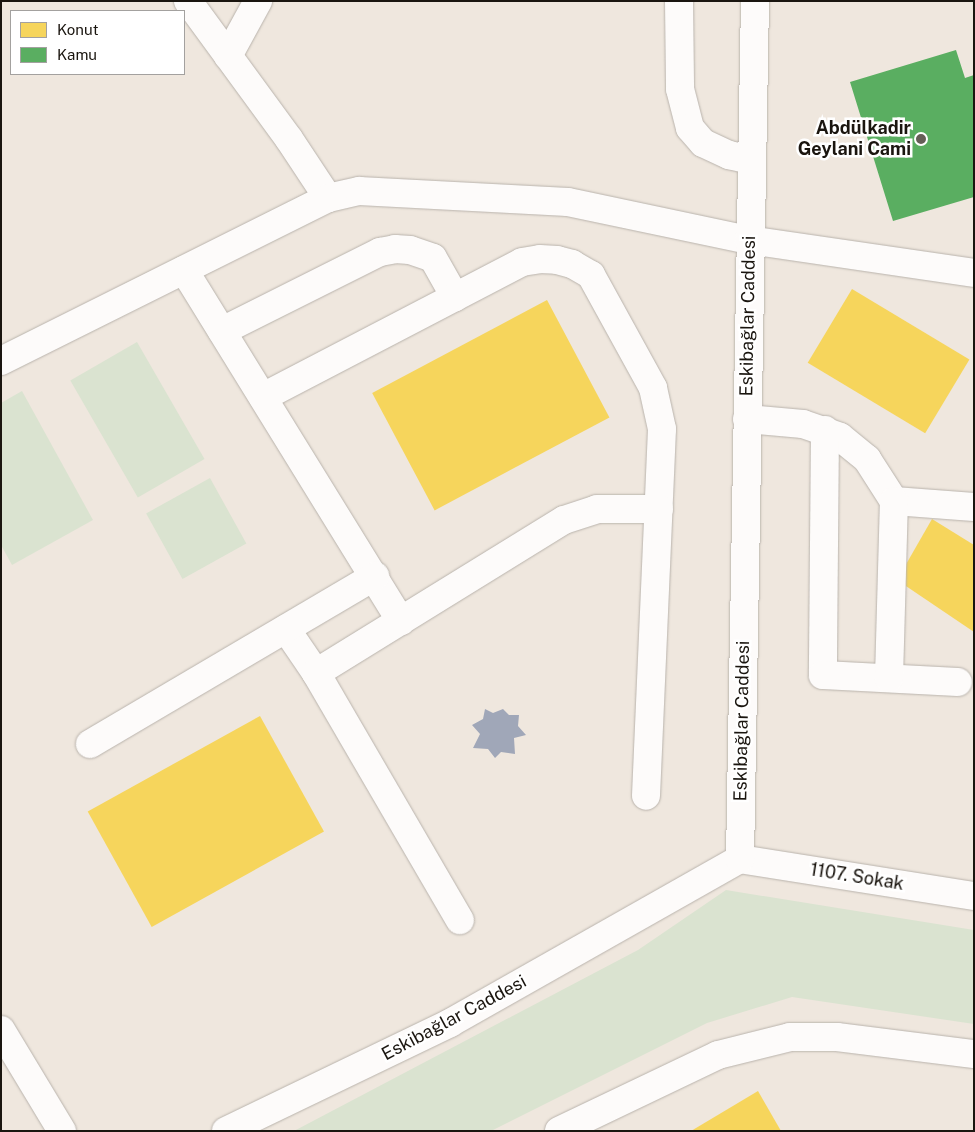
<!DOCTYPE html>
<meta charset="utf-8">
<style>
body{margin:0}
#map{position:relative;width:975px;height:1132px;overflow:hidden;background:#efe7de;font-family:"Public Sans",sans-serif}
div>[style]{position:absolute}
.green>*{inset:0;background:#dae3d0;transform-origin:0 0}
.water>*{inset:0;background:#a0a7b8}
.homes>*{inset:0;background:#f6d55c;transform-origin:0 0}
.public>*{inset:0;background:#5aae61}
.roads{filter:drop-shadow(0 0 1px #b9b3ac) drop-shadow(0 0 1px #b9b3ac)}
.minor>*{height:28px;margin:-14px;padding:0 14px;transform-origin:14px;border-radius:14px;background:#fdfbfa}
.dots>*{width:14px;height:14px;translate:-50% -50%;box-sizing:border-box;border:2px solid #fff;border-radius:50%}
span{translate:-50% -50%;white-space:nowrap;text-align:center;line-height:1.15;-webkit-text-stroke:5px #fff;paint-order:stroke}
.poi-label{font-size:18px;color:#1a150f;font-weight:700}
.right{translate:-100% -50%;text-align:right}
.street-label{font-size:18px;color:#1a150f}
.frame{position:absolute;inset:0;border:2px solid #1a150f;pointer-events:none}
.legend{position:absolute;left:10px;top:10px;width:175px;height:65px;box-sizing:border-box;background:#fff;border:1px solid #a3a19f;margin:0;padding:6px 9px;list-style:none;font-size:15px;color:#1a150f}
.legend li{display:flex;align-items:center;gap:10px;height:25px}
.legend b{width:25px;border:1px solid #a3a19f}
</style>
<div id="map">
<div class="green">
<div style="left:137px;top:342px;width:135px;height:77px;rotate:60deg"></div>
<div style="clip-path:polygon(22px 391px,93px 520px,12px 565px,1px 545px,1px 403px)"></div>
<div style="left:210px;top:478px;width:75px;height:73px;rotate:61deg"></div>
<div style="clip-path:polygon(726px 890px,974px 930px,974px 1024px,792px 997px,707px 1023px,491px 1131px,294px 1131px,638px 950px)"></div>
</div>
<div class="water">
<div style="clip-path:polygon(485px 709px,493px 713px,503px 709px,509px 715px,519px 715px,518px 726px,526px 735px,514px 738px,515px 754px,501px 752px,495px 758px,488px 749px,473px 748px,480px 734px,472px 725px,483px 719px)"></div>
</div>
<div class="homes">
<div style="left:852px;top:289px;width:137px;height:86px;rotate:31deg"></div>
<div style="left:547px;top:300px;width:133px;height:198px;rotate:62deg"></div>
<div style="clip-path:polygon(932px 519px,974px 545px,974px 632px,897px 580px)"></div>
<div style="left:260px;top:716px;width:132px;height:197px;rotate:61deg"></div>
<div style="clip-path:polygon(758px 1091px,781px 1131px,691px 1131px)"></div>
</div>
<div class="public">
<div style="clip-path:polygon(956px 50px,965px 78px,974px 75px,974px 197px,893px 221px,850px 82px)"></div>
</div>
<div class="roads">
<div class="minor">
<div style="left:188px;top:1px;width:171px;rotate:53.8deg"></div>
<div style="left:289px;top:139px;width:71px;rotate:56.5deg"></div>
<div style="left:679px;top:1px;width:88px;rotate:89.3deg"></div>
<div style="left:680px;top:89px;width:40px;rotate:75.6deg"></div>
<div style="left:690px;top:128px;width:20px;rotate:49deg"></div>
<div style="left:703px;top:143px;width:29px;rotate:25deg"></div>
<div style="left:729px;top:155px;width:23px;rotate:13deg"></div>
<div style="left:228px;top:56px;width:63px;rotate:-61.4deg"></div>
<div style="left:184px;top:270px;width:413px;rotate:58.3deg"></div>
<div style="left:222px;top:331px;width:177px;rotate:-26.6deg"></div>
<div style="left:380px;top:252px;width:15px;rotate:-11deg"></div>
<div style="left:395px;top:249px;width:15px;rotate:4deg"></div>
<div style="left:410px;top:250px;width:24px;rotate:19deg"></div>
<div style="left:433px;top:258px;width:45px;rotate:60.6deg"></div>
<div style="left:1px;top:361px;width:365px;rotate:-26.5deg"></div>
<div style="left:328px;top:198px;width:32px;rotate:-13deg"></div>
<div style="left:359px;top:191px;width:209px;rotate:3deg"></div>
<div style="left:568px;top:202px;width:185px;rotate:11.9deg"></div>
<div style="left:749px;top:240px;width:227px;rotate:8.3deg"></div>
<div style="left:263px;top:397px;width:292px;rotate:-27.5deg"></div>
<div style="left:522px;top:262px;width:18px;rotate:-9deg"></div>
<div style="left:540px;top:259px;width:17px;rotate:3deg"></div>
<div style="left:557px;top:260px;width:16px;rotate:15deg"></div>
<div style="left:572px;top:264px;width:22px;rotate:30deg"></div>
<div style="left:591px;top:275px;width:129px;rotate:61.2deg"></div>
<div style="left:653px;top:388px;width:42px;rotate:77.6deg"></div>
<div style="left:662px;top:429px;width:367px;rotate:92.5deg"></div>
<div style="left:747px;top:419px;width:56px;rotate:5.1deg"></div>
<div style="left:803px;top:424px;width:39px;rotate:19deg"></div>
<div style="left:840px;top:437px;width:35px;rotate:39deg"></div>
<div style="left:867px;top:459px;width:50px;rotate:57.3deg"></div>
<div style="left:894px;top:501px;width:80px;rotate:4.3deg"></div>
<div style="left:825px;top:430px;width:245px;rotate:90.5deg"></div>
<div style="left:823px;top:675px;width:135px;rotate:3deg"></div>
<div style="left:286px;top:629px;width:53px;rotate:55.7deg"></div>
<div style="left:316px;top:673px;width:286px;rotate:59.8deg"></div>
<div style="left:316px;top:673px;width:291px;rotate:-31.7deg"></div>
<div style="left:564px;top:520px;width:35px;rotate:-18deg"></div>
<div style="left:597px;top:509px;width:62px"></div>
<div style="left:889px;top:678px;width:177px;rotate:-88.4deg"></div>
<div style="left:90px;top:744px;width:331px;rotate:-30.5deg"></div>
<div style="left:740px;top:859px;width:237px;rotate:9deg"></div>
<div style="left:1px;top:1030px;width:118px;rotate:58.9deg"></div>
<div style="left:226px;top:1131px;width:249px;rotate:-25.7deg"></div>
<div style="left:450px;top:1023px;width:333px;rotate:-29.5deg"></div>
<div style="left:740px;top:859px;width:858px;rotate:-89deg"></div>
<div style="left:559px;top:1131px;width:176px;rotate:-25.5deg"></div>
<div style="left:718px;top:1055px;width:74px;rotate:-14deg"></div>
<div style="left:790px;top:1037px;width:47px"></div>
<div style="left:837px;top:1037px;width:138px;rotate:7.1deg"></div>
</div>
</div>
<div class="dots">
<div style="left:921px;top:139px;background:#655e57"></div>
</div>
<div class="poi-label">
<span class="right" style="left:911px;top:139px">Abdülkadir<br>Geylani Cami</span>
</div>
<div class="street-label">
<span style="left:748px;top:316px;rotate:-89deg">Eskibağlar Caddesi</span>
<span style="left:742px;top:721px;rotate:-89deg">Eskibağlar Caddesi</span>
<span style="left:857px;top:877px;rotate:9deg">1107. Sokak</span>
<span style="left:454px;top:1018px;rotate:-28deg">Eskibağlar Caddesi</span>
</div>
<div class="frame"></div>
<ul class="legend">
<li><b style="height:14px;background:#f6d55c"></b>Konut</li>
<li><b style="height:14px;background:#5aae61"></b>Kamu</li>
</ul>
</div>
